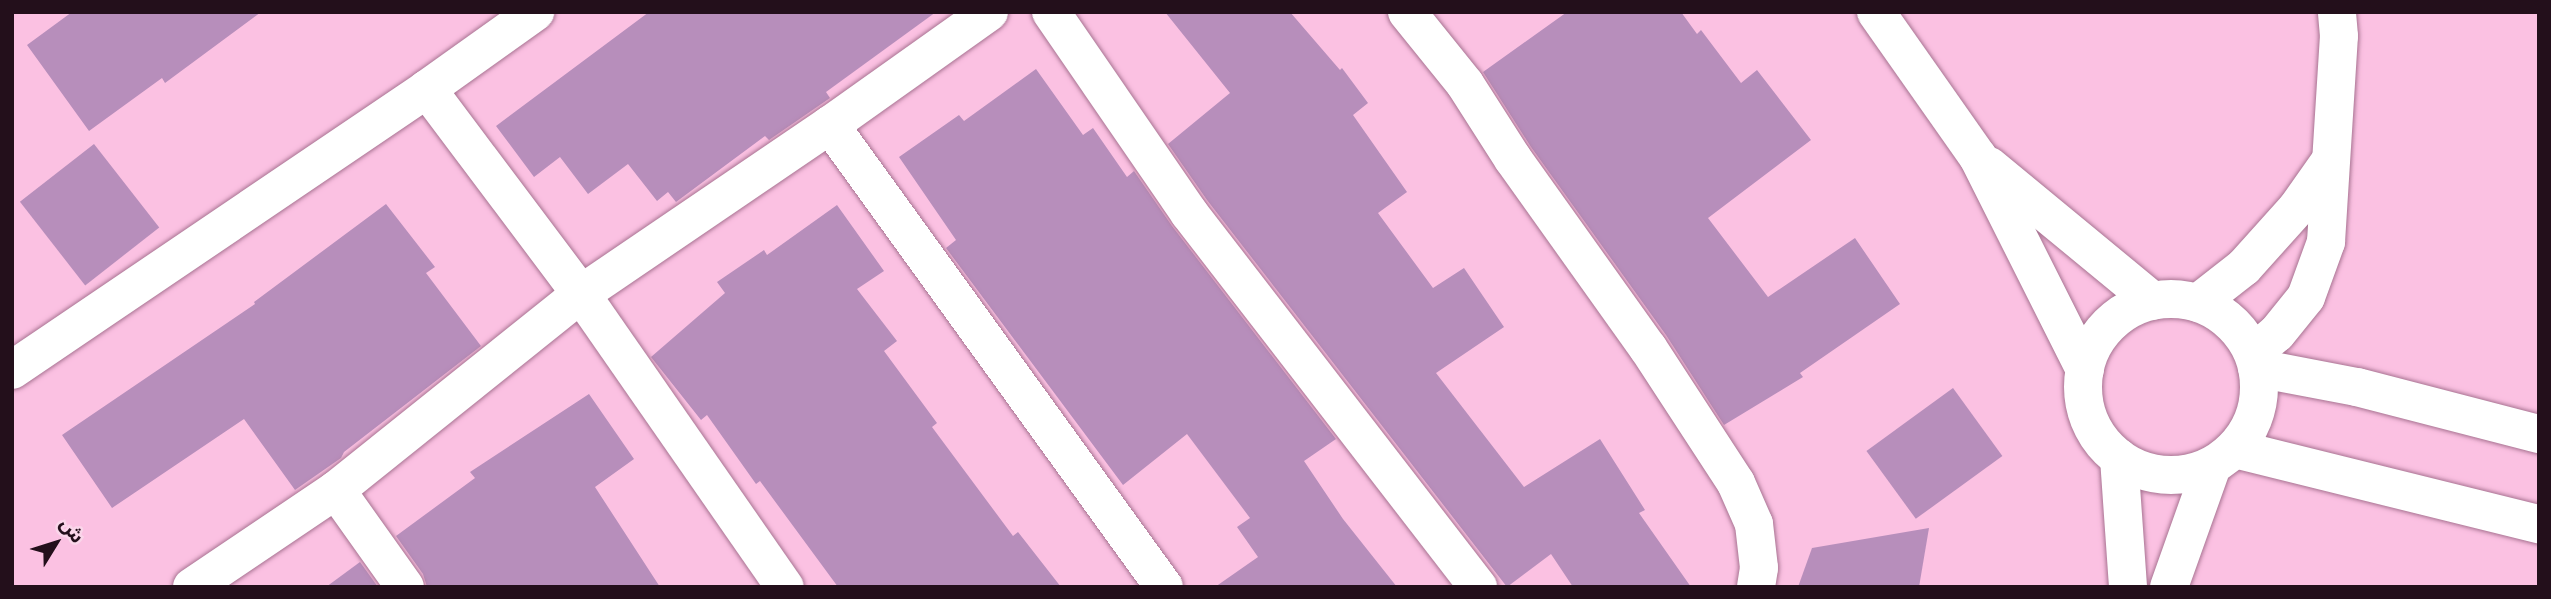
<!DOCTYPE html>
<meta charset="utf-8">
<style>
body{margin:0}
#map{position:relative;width:2551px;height:599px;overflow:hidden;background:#fbc1e2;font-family:"PT Sans","Noto Sans Arabic",sans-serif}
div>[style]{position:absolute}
.building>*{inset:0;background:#b78ebb;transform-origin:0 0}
.roads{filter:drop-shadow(0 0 2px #a87392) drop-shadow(0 0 2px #a87392)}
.street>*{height:38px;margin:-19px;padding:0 19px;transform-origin:19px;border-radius:19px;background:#fff}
.secondary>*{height:38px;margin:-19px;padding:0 19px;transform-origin:19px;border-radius:19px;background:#fff}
.secondary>.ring{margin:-19px;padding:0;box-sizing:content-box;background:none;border:38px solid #fff;border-radius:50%}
span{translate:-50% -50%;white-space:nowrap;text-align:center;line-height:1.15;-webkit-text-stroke:5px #fad6ea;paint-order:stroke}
.frame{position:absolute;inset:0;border:14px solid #230f1b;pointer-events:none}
.north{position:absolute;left:21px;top:508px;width:70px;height:70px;-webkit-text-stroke:5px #fad6ea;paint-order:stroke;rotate:52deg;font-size:19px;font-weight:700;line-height:28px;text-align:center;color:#230f1b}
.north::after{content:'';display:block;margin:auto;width:24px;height:32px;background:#230f1b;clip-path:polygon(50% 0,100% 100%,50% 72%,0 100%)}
</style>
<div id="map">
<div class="building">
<div style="clip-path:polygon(72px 12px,261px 12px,165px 83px,162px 78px,89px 131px,27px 45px)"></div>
<div style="clip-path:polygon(649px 12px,936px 12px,826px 92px,830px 98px,769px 140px,765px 136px,676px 202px,668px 192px,657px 201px,628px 164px,588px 194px,560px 157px,534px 177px,496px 126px)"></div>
<div style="clip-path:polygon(1165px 12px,1290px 12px,1340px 70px,1342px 68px,1368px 103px,1353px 115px,1407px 192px,1378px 213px,1433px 288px,1464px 268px,1504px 327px,1436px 373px,1524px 487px,1600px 439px,1645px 510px,1639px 513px,1691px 587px,1573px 587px,1551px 554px,1507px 587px,1207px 200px,1168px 144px,1230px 93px)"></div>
<div style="clip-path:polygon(1567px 12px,1681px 12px,1697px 34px,1701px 30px,1741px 83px,1757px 70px,1811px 140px,1708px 218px,1768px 297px,1855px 238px,1900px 304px,1800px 373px,1803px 377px,1724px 425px,1666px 335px,1531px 147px,1483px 72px)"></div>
<div style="clip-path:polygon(1036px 69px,1083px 135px,1093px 128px,1127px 177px,1134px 171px,1172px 226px,1336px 439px,1304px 461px,1343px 519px,1397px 587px,1215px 587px,1258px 557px,1237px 527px,1250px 518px,1187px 434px,1123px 485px,946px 248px,956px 240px,899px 157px,959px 115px,964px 121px)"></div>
<div style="left:94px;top:144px;width:106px;height:94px;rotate:52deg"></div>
<div style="clip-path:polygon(386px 204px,435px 267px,426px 273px,481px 346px,344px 452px,341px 458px,295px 490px,244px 419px,112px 508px,62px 435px,255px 304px,254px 302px)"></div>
<div style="clip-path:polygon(837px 205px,884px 271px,857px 289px,897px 341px,884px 351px,937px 423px,932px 427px,1013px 536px,1018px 532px,1061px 587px,838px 587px,760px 481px,756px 484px,707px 415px,701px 420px,651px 357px,725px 293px,717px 282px,764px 250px,767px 255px)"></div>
<div style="left:1953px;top:388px;width:84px;height:107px;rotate:54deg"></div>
<div style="clip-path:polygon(589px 394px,634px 459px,595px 487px,660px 587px,427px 587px,423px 574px,396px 536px,475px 478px,470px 472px)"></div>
<div style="clip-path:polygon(1929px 528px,1919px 587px,1798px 587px,1812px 548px)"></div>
<div style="clip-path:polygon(360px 562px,378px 587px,326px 587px)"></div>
</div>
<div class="roads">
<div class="street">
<div style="left:1051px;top:12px;width:244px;rotate:55.5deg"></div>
<div style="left:1189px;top:213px;width:473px;rotate:52.3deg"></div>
<div style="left:1407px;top:12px;width:92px;rotate:51.1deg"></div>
<div style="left:1465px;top:84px;width:89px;rotate:57.4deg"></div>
<div style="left:1513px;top:159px;width:232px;rotate:54.5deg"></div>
<div style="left:1648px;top:348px;width:161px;rotate:56.9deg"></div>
<div style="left:1736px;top:483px;width:45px;rotate:66.3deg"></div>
<div style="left:1754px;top:524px;width:44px;rotate:83.5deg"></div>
<div style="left:1759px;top:568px;width:19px;rotate:99deg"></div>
<div style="left:427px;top:89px;width:256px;rotate:53.1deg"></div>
<div style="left:581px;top:294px;width:357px;rotate:55.2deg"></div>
<div style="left:830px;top:125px;width:570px;rotate:54.14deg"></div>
<div style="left:2198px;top:303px;width:58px;rotate:-38deg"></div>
<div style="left:2244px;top:267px;width:79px;rotate:-48.1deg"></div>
<div style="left:2297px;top:208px;width:57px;rotate:-54.9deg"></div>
<div style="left:2253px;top:353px;width:31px;rotate:-40deg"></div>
<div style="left:2277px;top:333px;width:46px;rotate:-51.1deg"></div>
<div style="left:2306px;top:297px;width:59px;rotate:-70deg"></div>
<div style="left:2326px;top:242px;width:206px;rotate:-86.4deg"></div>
<div style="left:2339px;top:36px;width:24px;rotate:-95deg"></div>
<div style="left:2257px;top:368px;width:102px;rotate:10.8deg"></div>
<div style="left:2357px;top:387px;width:188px;rotate:14.5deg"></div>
<div style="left:12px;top:370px;width:501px;rotate:-34.1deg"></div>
<div style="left:427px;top:89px;width:133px;rotate:-35.5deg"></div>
<div style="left:2235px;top:449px;width:313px;rotate:13.9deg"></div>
<div style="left:336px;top:490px;width:119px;rotate:54.6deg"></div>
<div style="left:192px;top:587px;width:174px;rotate:-34deg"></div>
<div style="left:336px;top:490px;width:314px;rotate:-38.7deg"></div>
<div style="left:581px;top:294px;width:301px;rotate:-34.2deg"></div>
<div style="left:830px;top:125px;width:195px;rotate:-35.4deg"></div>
</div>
<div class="secondary">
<div style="left:1876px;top:12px;width:177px;rotate:54.9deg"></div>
<div style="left:1978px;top:157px;width:238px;rotate:63.3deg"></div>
<div style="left:1989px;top:166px;width:212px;rotate:39.5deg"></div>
<div class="ring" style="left:2083px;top:299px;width:138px;height:138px"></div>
<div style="left:2119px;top:458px;width:129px;rotate:86deg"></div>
<div style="left:2169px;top:587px;width:128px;rotate:-70.4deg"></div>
</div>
</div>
<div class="frame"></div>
<div class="north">ش</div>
</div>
